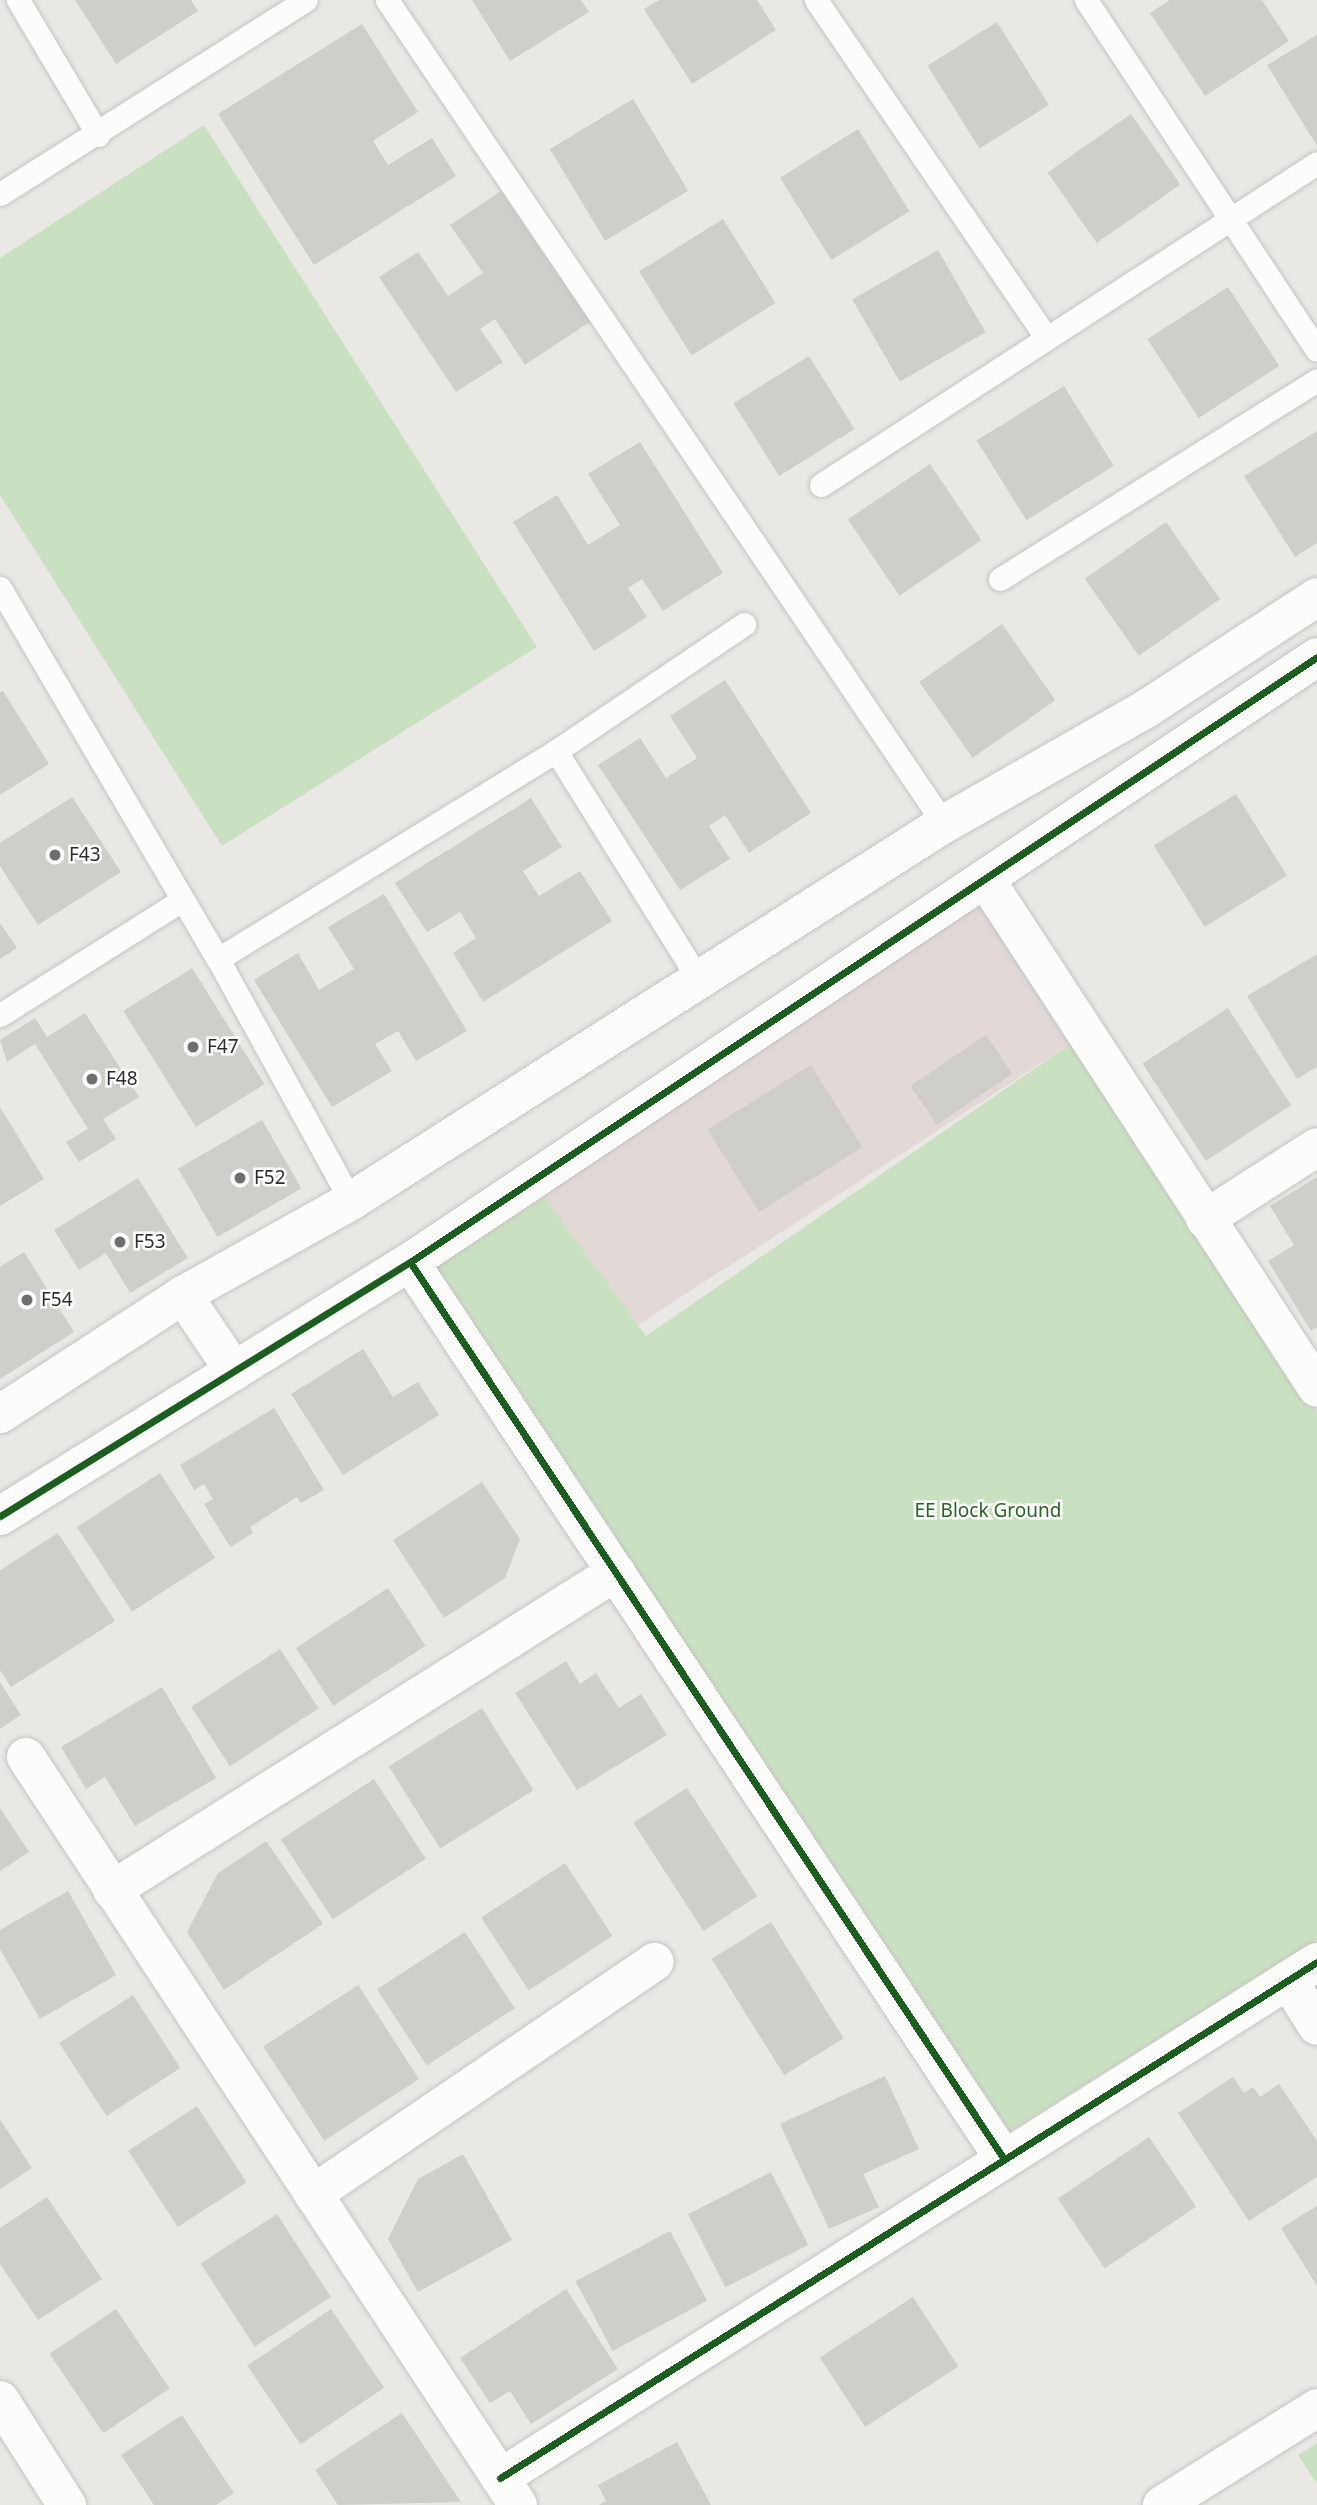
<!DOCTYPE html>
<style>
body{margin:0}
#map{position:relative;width:1317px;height:2505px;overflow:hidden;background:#e9e8e4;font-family:"Noto Sans",sans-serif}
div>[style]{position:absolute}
.medical>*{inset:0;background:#e2d9d6;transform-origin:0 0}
.green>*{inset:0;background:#cae1c1}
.building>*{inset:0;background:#cfceca;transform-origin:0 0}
.roads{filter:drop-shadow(0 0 2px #c4c4c3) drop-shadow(0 0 2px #c4c4c3)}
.service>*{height:23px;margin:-11.5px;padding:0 11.5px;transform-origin:11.5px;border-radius:11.5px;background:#fcfcfb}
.minor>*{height:38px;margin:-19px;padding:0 19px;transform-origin:19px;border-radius:19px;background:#fcfcfb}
.tertiary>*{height:38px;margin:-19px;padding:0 19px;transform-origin:19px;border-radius:19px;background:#fcfcfb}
.cycleway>*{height:7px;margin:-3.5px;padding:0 3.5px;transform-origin:3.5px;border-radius:3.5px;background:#1b5e20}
.dots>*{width:19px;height:19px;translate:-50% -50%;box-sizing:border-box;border:4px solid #fff;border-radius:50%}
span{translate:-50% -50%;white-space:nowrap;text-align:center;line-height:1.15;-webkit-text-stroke:5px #fff;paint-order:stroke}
.poi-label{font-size:19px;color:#2d2d2d}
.left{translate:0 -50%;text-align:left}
.park-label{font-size:19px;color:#286224}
</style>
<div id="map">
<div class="medical">
<div style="left:979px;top:902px;width:169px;height:526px;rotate:57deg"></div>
</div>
<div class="green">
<div style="clip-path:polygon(204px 125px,537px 647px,222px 846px,0 495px,0 258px)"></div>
<div style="clip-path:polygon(1072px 1043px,1317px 1413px,1317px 1940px,1005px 2134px,434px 1268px,544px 1197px,646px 1336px)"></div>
<div style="clip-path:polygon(1317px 2443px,1317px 2484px,1298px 2455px)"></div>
</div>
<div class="building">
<div style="clip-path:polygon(75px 0,191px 0,198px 11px,116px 64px)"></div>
<div style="clip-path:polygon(472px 0,581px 0,589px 12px,510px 61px)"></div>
<div style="clip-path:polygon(659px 0,757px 0,776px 30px,692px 84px,644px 9px)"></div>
<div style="clip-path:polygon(1170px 0,1262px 0,1289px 41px,1205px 96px,1150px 13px)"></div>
<div style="left:997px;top:22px;width:98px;height:82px;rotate:58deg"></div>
<div style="clip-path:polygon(362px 24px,418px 112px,373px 141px,388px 165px,432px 138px,456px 176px,314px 265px,218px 114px)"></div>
<div style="clip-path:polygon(1317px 35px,1317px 146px,1267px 65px)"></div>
<div style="left:633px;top:99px;width:107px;height:97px;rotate:59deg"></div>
<div style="left:1131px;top:114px;width:86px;height:102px;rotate:55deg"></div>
<div style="left:858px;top:129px;width:97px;height:92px;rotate:58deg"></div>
<div style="clip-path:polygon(501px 191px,590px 322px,525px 365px,495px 319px,480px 329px,503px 362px,456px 392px,379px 277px,418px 252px,448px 296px,483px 273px,450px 225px)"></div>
<div style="left:723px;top:219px;width:99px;height:99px;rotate:58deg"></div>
<div style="left:938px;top:250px;width:95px;height:99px;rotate:60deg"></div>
<div style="left:1228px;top:287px;width:94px;height:96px;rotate:57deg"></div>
<div style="left:809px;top:356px;width:86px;height:89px;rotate:58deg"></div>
<div style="left:1064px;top:386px;width:94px;height:103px;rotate:58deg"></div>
<div style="clip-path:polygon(1317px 431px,1317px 543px,1295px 557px,1244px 476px)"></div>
<div style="clip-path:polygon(640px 442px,723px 573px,663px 611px,642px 579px,628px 588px,647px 617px,594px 651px,513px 522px,557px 495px,588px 545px,620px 525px,588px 474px)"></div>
<div style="left:930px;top:464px;width:92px;height:99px;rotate:56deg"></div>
<div style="left:1166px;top:522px;width:94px;height:99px;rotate:55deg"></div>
<div style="left:1002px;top:624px;width:93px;height:101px;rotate:55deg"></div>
<div style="clip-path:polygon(725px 680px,811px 813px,749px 853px,725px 815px,709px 826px,730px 859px,680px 890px,598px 765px,640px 738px,666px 778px,697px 758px,670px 716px)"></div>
<div style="clip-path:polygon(3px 691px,49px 764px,0 795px,0 692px)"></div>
<div style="left:1236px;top:794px;width:96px;height:97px;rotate:58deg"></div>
<div style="clip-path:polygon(72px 797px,121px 872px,38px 925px,0 866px,0 843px)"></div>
<div style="clip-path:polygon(531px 798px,562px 847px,523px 871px,539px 896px,580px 871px,612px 921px,483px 1002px,453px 953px,476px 938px,460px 912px,427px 932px,395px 883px)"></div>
<div style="clip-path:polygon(384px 894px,467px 1031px,416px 1061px,398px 1031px,375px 1044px,392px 1071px,332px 1107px,254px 980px,298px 953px,319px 990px,354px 969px,328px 927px)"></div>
<div style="clip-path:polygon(0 923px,17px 948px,0 959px)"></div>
<div style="clip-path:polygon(1317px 954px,1317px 1067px,1297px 1079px,1247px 996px)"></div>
<div style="left:192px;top:968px;width:137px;height:81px;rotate:58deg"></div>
<div style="left:1228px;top:1008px;width:116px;height:102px;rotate:57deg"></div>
<div style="clip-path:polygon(85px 1013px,139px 1097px,103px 1119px,116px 1139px,79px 1162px,66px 1142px,88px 1129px,35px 1044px,7px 1062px,0 1040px,35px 1018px,47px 1037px)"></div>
<div style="left:986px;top:1035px;width:47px;height:91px;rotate:56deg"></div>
<div style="left:811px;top:1065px;width:97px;height:122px;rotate:58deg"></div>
<div style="clip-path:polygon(0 1107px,44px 1179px,0 1206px)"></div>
<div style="left:262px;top:1120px;width:79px;height:97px;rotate:60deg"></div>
<div style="clip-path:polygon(1317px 1177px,1317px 1327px,1311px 1331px,1268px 1261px,1294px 1245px,1270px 1206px)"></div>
<div style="clip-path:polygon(138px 1178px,188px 1258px,130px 1293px,106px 1253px,79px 1270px,54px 1230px)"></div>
<div style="clip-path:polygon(24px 1252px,74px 1332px,0 1379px,0 1267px)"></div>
<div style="clip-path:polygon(363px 1349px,393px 1397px,418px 1382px,439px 1415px,343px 1475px,291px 1394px)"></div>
<div style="clip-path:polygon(274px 1408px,324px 1490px,301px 1503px,297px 1497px,250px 1527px,253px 1533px,230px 1547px,204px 1504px,213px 1499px,204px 1484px,194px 1490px,180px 1465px)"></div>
<div style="left:160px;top:1473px;width:101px;height:99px;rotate:57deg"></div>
<div style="clip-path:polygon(482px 1482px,520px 1539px,505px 1578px,444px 1618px,393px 1540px)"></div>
<div style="clip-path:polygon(58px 1533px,115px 1621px,11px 1687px,0 1670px,0 1570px)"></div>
<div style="left:388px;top:1588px;width:69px;height:110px;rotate:57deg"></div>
<div style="left:280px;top:1649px;width:71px;height:106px;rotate:57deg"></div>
<div style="clip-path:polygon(566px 1661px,580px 1684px,596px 1673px,619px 1708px,641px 1694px,667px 1735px,577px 1790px,515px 1693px)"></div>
<div style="clip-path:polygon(0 1682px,21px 1715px,0 1729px)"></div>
<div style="clip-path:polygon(162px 1687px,216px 1778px,135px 1826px,105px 1777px,86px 1789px,61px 1747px)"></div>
<div style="left:482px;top:1708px;width:97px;height:110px;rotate:58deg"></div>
<div style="left:374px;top:1779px;width:95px;height:111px;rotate:57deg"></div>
<div style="left:687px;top:1788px;width:129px;height:64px;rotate:57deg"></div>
<div style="clip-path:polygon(0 1808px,29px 1852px,0 1871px)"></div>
<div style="clip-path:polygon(266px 1841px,323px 1924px,224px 1990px,187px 1932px,218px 1873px)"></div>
<div style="left:565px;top:1863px;width:87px;height:100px;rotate:57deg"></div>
<div style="clip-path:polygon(68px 1891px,116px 1975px,40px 2019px,0 1949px,0 1930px)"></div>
<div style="left:771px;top:1922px;width:137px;height:70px;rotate:58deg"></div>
<div style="left:465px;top:1932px;width:91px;height:105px;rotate:57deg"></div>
<div style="left:358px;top:1985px;width:112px;height:113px;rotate:57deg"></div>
<div style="left:133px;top:1995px;width:87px;height:88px;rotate:57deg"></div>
<div style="clip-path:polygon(885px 2076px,919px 2149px,863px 2174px,879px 2207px,829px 2229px,780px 2124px)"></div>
<div style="clip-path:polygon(1233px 2077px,1244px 2093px,1253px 2087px,1260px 2097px,1279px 2084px,1317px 2141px,1317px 2177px,1249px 2221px,1178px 2113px)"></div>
<div style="left:197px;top:2106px;width:91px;height:82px;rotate:57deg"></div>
<div style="clip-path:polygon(0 2119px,32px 2168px,0 2189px)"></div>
<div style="left:1149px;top:2137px;width:84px;height:110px;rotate:56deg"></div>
<div style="clip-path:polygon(463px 2154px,512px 2240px,418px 2292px,388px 2239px,418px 2179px)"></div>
<div style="left:771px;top:2172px;width:82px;height:93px;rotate:63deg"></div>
<div style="clip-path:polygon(47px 2197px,102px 2279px,38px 2320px,0 2264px,0 2228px)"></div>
<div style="clip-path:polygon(1317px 2206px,1317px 2286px,1281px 2228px)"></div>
<div style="left:277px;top:2214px;width:99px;height:91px;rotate:57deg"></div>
<div style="left:670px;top:2231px;width:79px;height:107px;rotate:62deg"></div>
<div style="clip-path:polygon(566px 2289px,618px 2369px,531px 2424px,510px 2391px,490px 2403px,460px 2358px)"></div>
<div style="left:913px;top:2297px;width:83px;height:111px;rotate:57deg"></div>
<div style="left:116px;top:2309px;width:96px;height:80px;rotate:56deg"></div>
<div style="left:331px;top:2309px;width:95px;height:101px;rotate:56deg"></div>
<div style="clip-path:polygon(402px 2413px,461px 2502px,338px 2505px,315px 2470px)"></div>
<div style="clip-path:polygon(182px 2415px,234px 2493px,216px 2505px,154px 2505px,121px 2455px)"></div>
<div style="clip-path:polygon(677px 2442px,711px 2505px,599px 2505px,606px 2501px,598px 2485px)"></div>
</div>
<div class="roads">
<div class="service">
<div style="left:18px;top:0;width:157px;rotate:59.3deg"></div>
<div style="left:387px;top:0;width:995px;rotate:55.94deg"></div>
<div style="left:816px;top:0;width:409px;rotate:55.7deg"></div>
<div style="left:1086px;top:0;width:419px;rotate:56.6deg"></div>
<div style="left:0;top:194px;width:362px;rotate:-32.4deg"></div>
<div style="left:821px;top:485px;width:591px;rotate:-32.99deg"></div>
<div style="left:1000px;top:579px;width:374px;rotate:-32.1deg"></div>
<div style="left:0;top:588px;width:430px;rotate:59.6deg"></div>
<div style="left:218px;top:959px;width:276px;rotate:61.2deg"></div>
<div style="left:556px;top:751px;width:268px;rotate:58deg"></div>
<div style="left:218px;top:959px;width:397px;rotate:-31.6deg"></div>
<div style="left:556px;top:751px;width:227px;rotate:-34deg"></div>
<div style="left:0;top:1015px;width:215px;rotate:-32.3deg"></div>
</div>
<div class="minor">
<div style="left:986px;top:880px;width:606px;rotate:56.91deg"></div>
<div style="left:1205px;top:1219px;width:133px;rotate:-32.7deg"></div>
<div style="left:410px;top:1262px;width:1076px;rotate:56.49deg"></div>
<div style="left:26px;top:1757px;width:895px;rotate:56.66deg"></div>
<div style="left:112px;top:1890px;width:596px;rotate:-32.25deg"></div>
<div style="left:1288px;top:1980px;width:54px;rotate:57.8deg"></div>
<div style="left:313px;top:2194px;width:413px;rotate:-34.2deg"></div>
<div style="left:500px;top:2478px;width:966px;rotate:-32.28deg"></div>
<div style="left:1162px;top:2505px;width:183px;rotate:-32deg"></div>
</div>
<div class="tertiary">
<div style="left:183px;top:1295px;width:92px;rotate:56.1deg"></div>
<div style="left:0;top:1414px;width:218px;rotate:-33deg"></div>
<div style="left:183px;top:1295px;width:193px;rotate:-29.2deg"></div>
<div style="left:351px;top:1201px;width:703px;rotate:-32.45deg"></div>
<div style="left:944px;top:824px;width:232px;rotate:-29.7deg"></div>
<div style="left:1146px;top:709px;width:204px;rotate:-33.2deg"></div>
<div style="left:0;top:1516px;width:482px;rotate:-31.8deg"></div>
<div style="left:410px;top:1262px;width:1090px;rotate:-33.7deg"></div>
<div style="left:0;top:2400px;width:125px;rotate:57.5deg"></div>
</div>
</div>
<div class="cycleway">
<div style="left:410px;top:1262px;width:1076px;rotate:56.49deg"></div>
<div style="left:0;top:1516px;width:482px;rotate:-31.8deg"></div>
<div style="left:410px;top:1262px;width:1090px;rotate:-33.7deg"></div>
<div style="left:500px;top:2478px;width:966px;rotate:-32.28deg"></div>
</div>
<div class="dots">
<div style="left:55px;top:855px;background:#6f6e6d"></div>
<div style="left:193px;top:1047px;background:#6f6e6d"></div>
<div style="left:92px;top:1079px;background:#6f6e6d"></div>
<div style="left:240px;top:1178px;background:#6f6e6d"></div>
<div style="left:120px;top:1242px;background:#6f6e6d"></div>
<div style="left:27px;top:1300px;background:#6f6e6d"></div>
</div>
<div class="poi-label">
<span class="left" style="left:69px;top:855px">F43</span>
<span class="left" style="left:207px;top:1047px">F47</span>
<span class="left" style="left:106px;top:1079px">F48</span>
<span class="left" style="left:254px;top:1178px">F52</span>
<span class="left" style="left:134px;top:1242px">F53</span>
<span class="left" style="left:41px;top:1300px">F54</span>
</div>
<div class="park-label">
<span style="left:988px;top:1511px">EE Block Ground</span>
</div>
</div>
